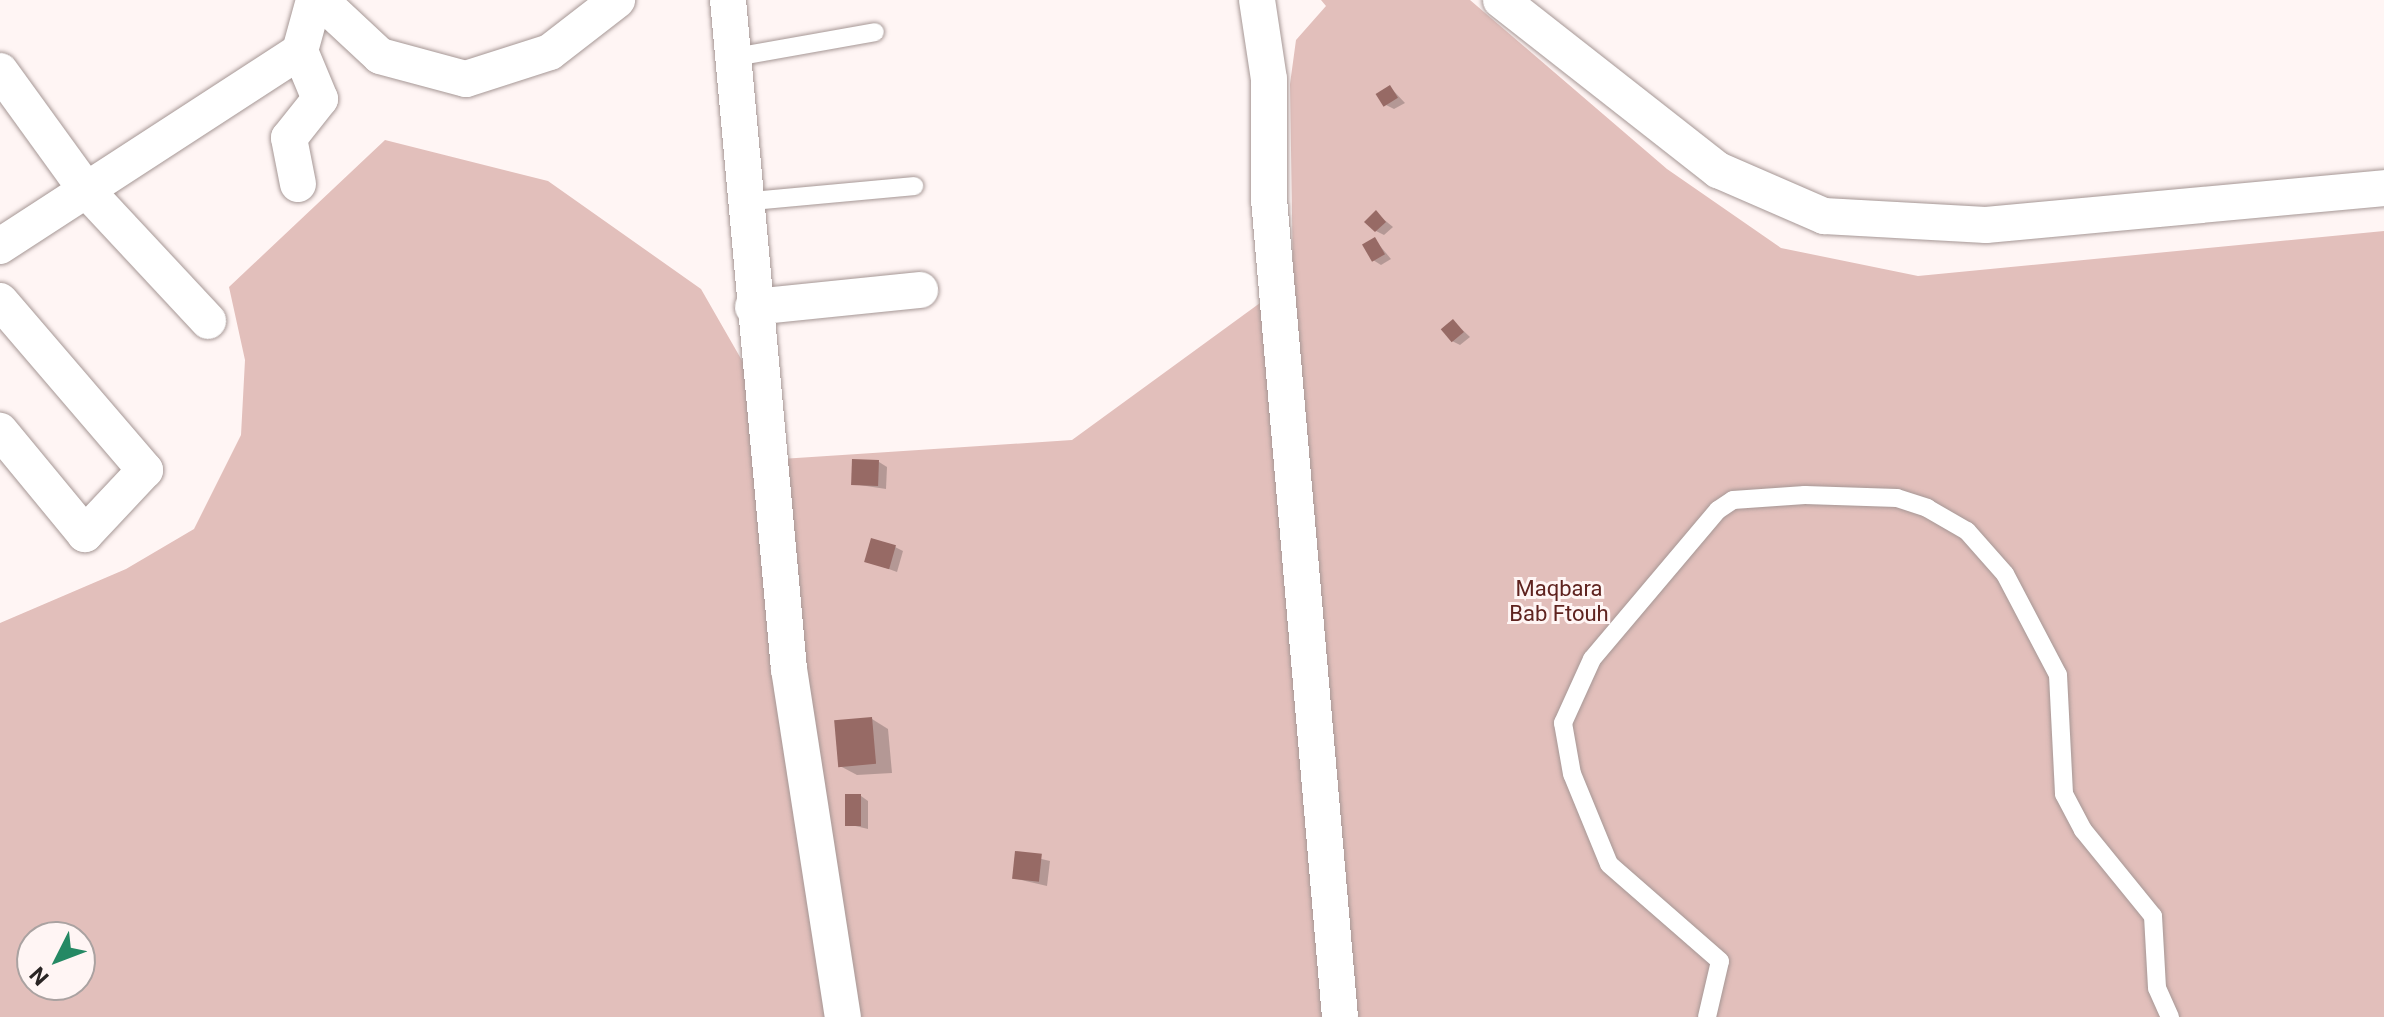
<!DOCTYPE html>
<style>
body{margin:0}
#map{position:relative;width:2384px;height:1017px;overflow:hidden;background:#fff5f4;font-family:Roboto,sans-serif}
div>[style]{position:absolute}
.green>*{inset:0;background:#e2bfbb}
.shadow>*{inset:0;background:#0003}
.building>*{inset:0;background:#976a65;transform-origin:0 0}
.roads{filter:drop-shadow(0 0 2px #a69795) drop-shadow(0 0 2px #a69795)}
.service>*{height:18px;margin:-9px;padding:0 9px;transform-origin:9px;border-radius:9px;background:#fff}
.minor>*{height:36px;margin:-18px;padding:0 18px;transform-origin:18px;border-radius:18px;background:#fff}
span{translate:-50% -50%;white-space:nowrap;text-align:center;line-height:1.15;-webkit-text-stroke:6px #fff5f4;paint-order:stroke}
.park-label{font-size:22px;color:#5f231f}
.north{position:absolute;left:16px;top:921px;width:80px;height:80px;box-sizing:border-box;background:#fff5f4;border:2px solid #aaa2a1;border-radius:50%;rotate:228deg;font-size:22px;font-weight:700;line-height:32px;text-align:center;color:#2a2524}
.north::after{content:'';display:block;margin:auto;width:28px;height:36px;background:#258964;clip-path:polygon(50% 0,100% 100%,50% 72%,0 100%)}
</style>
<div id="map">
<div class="green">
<div style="clip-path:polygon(evenodd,1321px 0,1470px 0,1667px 169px,1781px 248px,1918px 276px,2384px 231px,2384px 1017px,0 1017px,0 623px,126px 569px,194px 529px,241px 435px,245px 360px,229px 287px,385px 140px,548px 181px,701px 289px,744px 364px,752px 461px,1072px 440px,1293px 279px,1290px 84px,1296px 40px,1326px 6px,1321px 0,32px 937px,80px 937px,80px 985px,32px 985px,32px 937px)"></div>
</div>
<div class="shadow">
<div style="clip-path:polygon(1390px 87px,1405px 103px,1394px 109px,1386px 105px)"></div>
<div style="clip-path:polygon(1376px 213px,1393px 227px,1384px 235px,1376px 231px)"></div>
<div style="clip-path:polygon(1375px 240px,1391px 259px,1381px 265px,1373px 260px)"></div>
<div style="clip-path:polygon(1453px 321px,1470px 337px,1460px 345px,1452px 341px)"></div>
<div style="clip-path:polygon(879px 462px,887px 467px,886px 489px,853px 484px)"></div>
<div style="clip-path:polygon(895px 547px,903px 551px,897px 572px,867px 561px)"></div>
<div style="clip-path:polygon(872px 719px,888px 729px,892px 773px,857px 775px,840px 766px)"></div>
<div style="clip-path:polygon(861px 796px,868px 801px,868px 829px,847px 824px)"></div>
<div style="clip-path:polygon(1016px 853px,1050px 861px,1047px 886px,1013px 878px)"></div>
</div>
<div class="building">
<div style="left:1390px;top:85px;width:15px;height:17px;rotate:58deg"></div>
<div style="clip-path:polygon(1376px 210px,1386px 222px,1375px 232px,1364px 222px)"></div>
<div style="left:1375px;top:237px;width:20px;height:15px;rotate:60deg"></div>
<div style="left:1453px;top:319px;width:17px;height:16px;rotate:50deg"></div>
<div style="left:852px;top:459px;width:27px;height:26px;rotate:2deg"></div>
<div style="left:871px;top:538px;width:26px;height:25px;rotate:16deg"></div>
<div style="left:872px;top:717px;width:47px;height:38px;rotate:85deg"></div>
<div style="left:861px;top:794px;width:32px;height:16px;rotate:90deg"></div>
<div style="left:1015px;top:851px;width:27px;height:28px;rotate:6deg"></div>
</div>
<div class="roads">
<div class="service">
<div style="left:735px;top:57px;width:142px;rotate:-10.1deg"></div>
<div style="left:742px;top:202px;width:173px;rotate:-5.3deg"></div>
<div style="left:1707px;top:1017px;width:57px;rotate:-76.9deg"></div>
<div style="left:1720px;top:961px;width:147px;rotate:-138.9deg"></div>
<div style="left:1609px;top:864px;width:97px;rotate:-112.3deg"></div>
<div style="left:1572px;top:774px;width:52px;rotate:-100deg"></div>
<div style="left:1563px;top:723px;width:70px;rotate:-65.6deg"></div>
<div style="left:1592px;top:659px;width:195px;rotate:-49.8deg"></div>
<div style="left:1718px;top:510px;width:18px;rotate:-34deg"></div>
<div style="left:1733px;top:500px;width:72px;rotate:-4deg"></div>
<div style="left:1805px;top:495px;width:92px;rotate:1.9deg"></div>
<div style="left:1897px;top:498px;width:32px;rotate:18deg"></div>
<div style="left:1927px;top:508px;width:46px;rotate:29.9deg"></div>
<div style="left:1967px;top:531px;width:57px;rotate:48.5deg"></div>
<div style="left:2005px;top:574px;width:114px;rotate:62.3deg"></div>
<div style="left:2058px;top:675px;width:119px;rotate:87.1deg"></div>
<div style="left:2064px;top:794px;width:41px;rotate:62.2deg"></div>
<div style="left:2083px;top:830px;width:111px;rotate:50.9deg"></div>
<div style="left:2153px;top:916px;width:72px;rotate:86.8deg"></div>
<div style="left:2157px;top:988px;width:32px;rotate:66deg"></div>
</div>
<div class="minor">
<div style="left:320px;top:0;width:82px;rotate:43deg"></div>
<div style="left:380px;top:56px;width:89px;rotate:15deg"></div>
<div style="left:466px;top:79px;width:88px;rotate:-17.8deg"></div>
<div style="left:550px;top:52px;width:85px;rotate:-37.8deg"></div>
<div style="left:728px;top:0;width:672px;rotate:84.79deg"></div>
<div style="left:789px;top:669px;width:352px;rotate:81.2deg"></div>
<div style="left:1257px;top:0;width:80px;rotate:81.4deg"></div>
<div style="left:1269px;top:79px;width:120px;rotate:90deg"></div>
<div style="left:1269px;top:199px;width:821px;rotate:85.04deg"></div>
<div style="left:1501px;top:0;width:276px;rotate:38.1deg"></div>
<div style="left:1718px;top:170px;width:116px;rotate:23.5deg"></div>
<div style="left:1824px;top:216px;width:162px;rotate:3.2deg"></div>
<div style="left:1986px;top:225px;width:400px;rotate:-5.3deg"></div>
<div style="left:0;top:71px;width:147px;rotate:54.1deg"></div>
<div style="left:86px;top:190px;width:179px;rotate:47deg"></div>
<div style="left:298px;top:184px;width:47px;rotate:-101.1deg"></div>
<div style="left:289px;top:138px;width:50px;rotate:-51.5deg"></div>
<div style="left:320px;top:99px;width:52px;rotate:-112.6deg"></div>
<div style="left:300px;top:51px;width:53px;rotate:-74.6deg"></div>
<div style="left:0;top:246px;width:358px;rotate:-33deg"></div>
<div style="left:0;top:301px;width:223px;rotate:49.4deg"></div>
<div style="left:145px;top:470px;width:88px;rotate:133.2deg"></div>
<div style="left:85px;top:534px;width:134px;rotate:-129.5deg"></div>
<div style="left:753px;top:307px;width:168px;rotate:-5.8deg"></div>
</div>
</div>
<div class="park-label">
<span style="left:1559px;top:601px">Maqbara<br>Bab Ftouh</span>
</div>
<div class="north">N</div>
</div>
